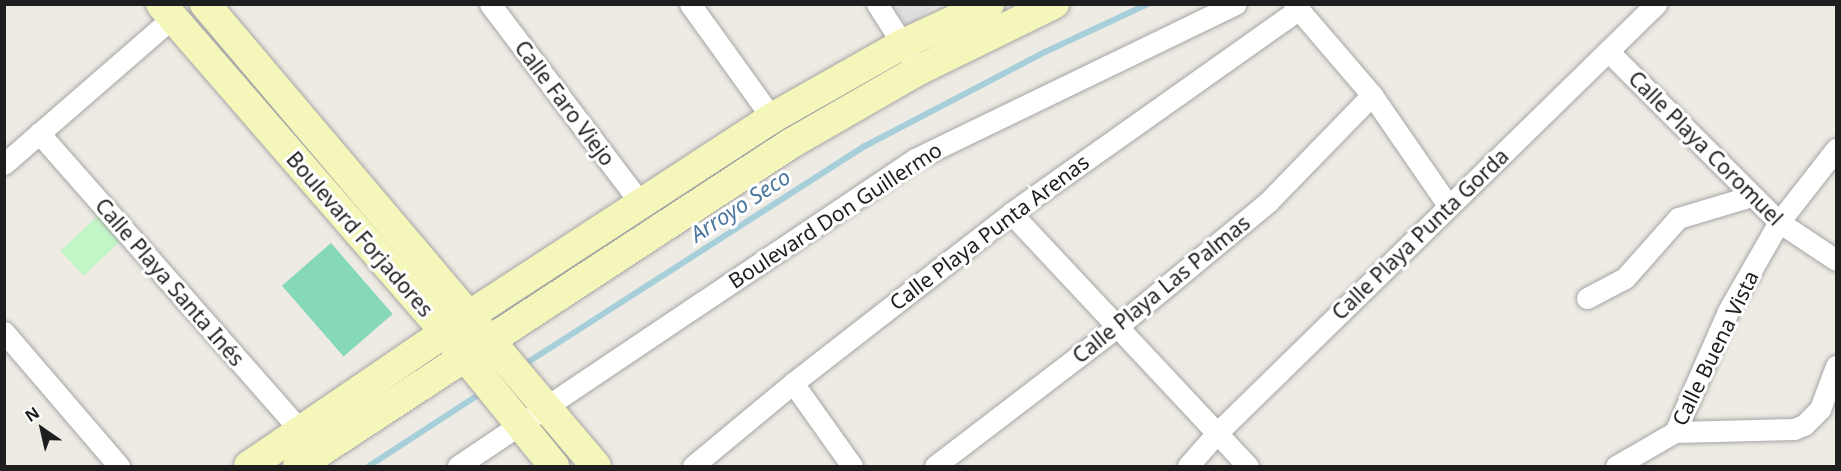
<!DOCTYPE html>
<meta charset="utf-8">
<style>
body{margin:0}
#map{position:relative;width:1841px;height:471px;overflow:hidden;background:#eeebe4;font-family:"Noto Sans",sans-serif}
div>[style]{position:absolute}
.park>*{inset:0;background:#c3f6c6;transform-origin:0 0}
.pitch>*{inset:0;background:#86d9b8;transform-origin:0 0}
.parking>*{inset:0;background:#dedede}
.stream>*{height:6px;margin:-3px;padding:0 3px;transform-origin:3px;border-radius:3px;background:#a7cfda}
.roads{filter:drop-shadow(0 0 2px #a5a5a5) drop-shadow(0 0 2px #a5a5a5)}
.street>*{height:21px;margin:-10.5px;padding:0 10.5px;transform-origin:10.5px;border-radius:10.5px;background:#fff}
.secondary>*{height:30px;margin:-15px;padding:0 15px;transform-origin:15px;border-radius:15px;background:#f4f6ba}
span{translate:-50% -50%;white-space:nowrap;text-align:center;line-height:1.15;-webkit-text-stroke:6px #fff;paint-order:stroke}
.street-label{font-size:21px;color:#1e1e1e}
.water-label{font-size:22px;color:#4c78a0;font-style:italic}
.frame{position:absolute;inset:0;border:6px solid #1e1e1e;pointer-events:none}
.north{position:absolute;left:12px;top:399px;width:60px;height:60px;-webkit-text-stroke:4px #fff;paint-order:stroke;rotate:326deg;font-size:16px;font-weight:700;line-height:24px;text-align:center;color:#1e1e1e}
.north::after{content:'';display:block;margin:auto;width:21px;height:27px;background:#1e1e1e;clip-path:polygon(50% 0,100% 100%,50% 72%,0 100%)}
</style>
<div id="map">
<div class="park">
<div style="left:100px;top:214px;width:34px;height:54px;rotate:47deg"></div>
</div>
<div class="pitch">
<div style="left:331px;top:243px;width:94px;height:65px;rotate:49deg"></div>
</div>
<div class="parking">
<div style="clip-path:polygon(892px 5px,937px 5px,907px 27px)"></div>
</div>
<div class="stream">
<div style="left:522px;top:366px;width:407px;rotate:-32.7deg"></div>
<div style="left:865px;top:146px;width:203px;rotate:-27.6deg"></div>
<div style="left:1045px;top:52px;width:114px;rotate:-25deg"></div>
<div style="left:369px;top:466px;width:137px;rotate:-33.1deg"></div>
</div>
<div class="roads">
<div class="street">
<div style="left:490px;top:4px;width:248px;rotate:52.9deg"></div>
<div style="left:690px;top:4px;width:140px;rotate:54.3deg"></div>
<div style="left:877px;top:4px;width:59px;rotate:57.4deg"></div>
<div style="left:1294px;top:4px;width:120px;rotate:49.4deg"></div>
<div style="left:1372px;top:95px;width:134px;rotate:55.4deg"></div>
<div style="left:1609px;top:52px;width:240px;rotate:45deg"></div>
<div style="left:1779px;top:222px;width:69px;rotate:33.7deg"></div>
<div style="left:39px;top:133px;width:397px;rotate:48.7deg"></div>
<div style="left:4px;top:164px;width:223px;rotate:-41deg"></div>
<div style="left:1011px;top:213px;width:347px;rotate:46.9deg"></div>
<div style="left:1587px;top:298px;width:43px;rotate:-27.8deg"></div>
<div style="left:1625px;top:278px;width:80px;rotate:-48.5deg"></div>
<div style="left:1678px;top:218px;width:77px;rotate:-16.6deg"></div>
<div style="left:4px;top:332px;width:177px;rotate:49.4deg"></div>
<div style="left:793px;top:383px;width:102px;rotate:54.6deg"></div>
<div style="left:1675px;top:432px;width:119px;rotate:-1.4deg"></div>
<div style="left:1794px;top:429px;width:11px;rotate:-22deg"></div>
<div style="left:1804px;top:425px;width:23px;rotate:-45deg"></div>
<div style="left:1820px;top:409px;width:46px;rotate:-69.6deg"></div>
<div style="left:458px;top:466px;width:551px;rotate:-33.89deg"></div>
<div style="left:915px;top:159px;width:356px;rotate:-25.8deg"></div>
<div style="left:693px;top:466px;width:130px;rotate:-39.7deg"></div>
<div style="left:793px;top:383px;width:276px;rotate:-37.9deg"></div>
<div style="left:1011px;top:213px;width:349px;rotate:-35.3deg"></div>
<div style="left:935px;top:466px;width:229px;rotate:-37.4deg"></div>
<div style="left:1117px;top:327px;width:196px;rotate:-39.6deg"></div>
<div style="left:1268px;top:202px;width:149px;rotate:-45.8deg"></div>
<div style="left:1188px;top:466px;width:44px;rotate:-48.7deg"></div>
<div style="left:1217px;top:433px;width:614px;rotate:-44.34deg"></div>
<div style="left:1616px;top:466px;width:68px;rotate:-30deg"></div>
<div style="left:1675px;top:432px;width:132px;rotate:-66.3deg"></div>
<div style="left:1728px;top:311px;width:103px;rotate:-60.2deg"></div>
<div style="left:1779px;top:222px;width:93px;rotate:-52deg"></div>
</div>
<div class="secondary">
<div style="left:161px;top:4px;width:434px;rotate:49.1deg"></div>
<div style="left:445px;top:332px;width:173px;rotate:50.9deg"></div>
<div style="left:205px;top:4px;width:605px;rotate:49.76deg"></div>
<div style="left:249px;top:466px;width:268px;rotate:-34.3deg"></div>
<div style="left:470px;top:315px;width:361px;rotate:-33.1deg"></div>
<div style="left:772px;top:118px;width:150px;rotate:-29.5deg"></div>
<div style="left:903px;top:44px;width:95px;rotate:-24.9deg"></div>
<div style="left:298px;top:466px;width:588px;rotate:-33.2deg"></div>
<div style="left:790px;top:144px;width:146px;rotate:-29.9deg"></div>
<div style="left:917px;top:71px;width:153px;rotate:-26.1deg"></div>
</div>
</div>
<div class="street-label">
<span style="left:565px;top:103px;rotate:53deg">Calle Faro Viejo</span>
<span style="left:1706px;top:148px;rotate:45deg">Calle Playa Coromuel</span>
<span style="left:835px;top:215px;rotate:-33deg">Boulevard Don Guillermo</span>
<span style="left:989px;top:232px;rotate:-37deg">Calle Playa Punta Arenas</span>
<span style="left:360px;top:234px;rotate:49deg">Boulevard Forjadores</span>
<span style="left:1420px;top:234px;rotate:-44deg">Calle Playa Punta Gorda</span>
<span style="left:170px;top:282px;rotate:49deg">Calle Playa Santa Inés</span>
<span style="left:1161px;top:289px;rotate:-39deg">Calle Playa Las Palmas</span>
<span style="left:1715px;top:348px;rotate:-64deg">Calle Buena Vista</span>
</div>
<div class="water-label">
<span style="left:740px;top:205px;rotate:-33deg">Arroyo Seco</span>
</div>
<div class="frame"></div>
<div class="north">N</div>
</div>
